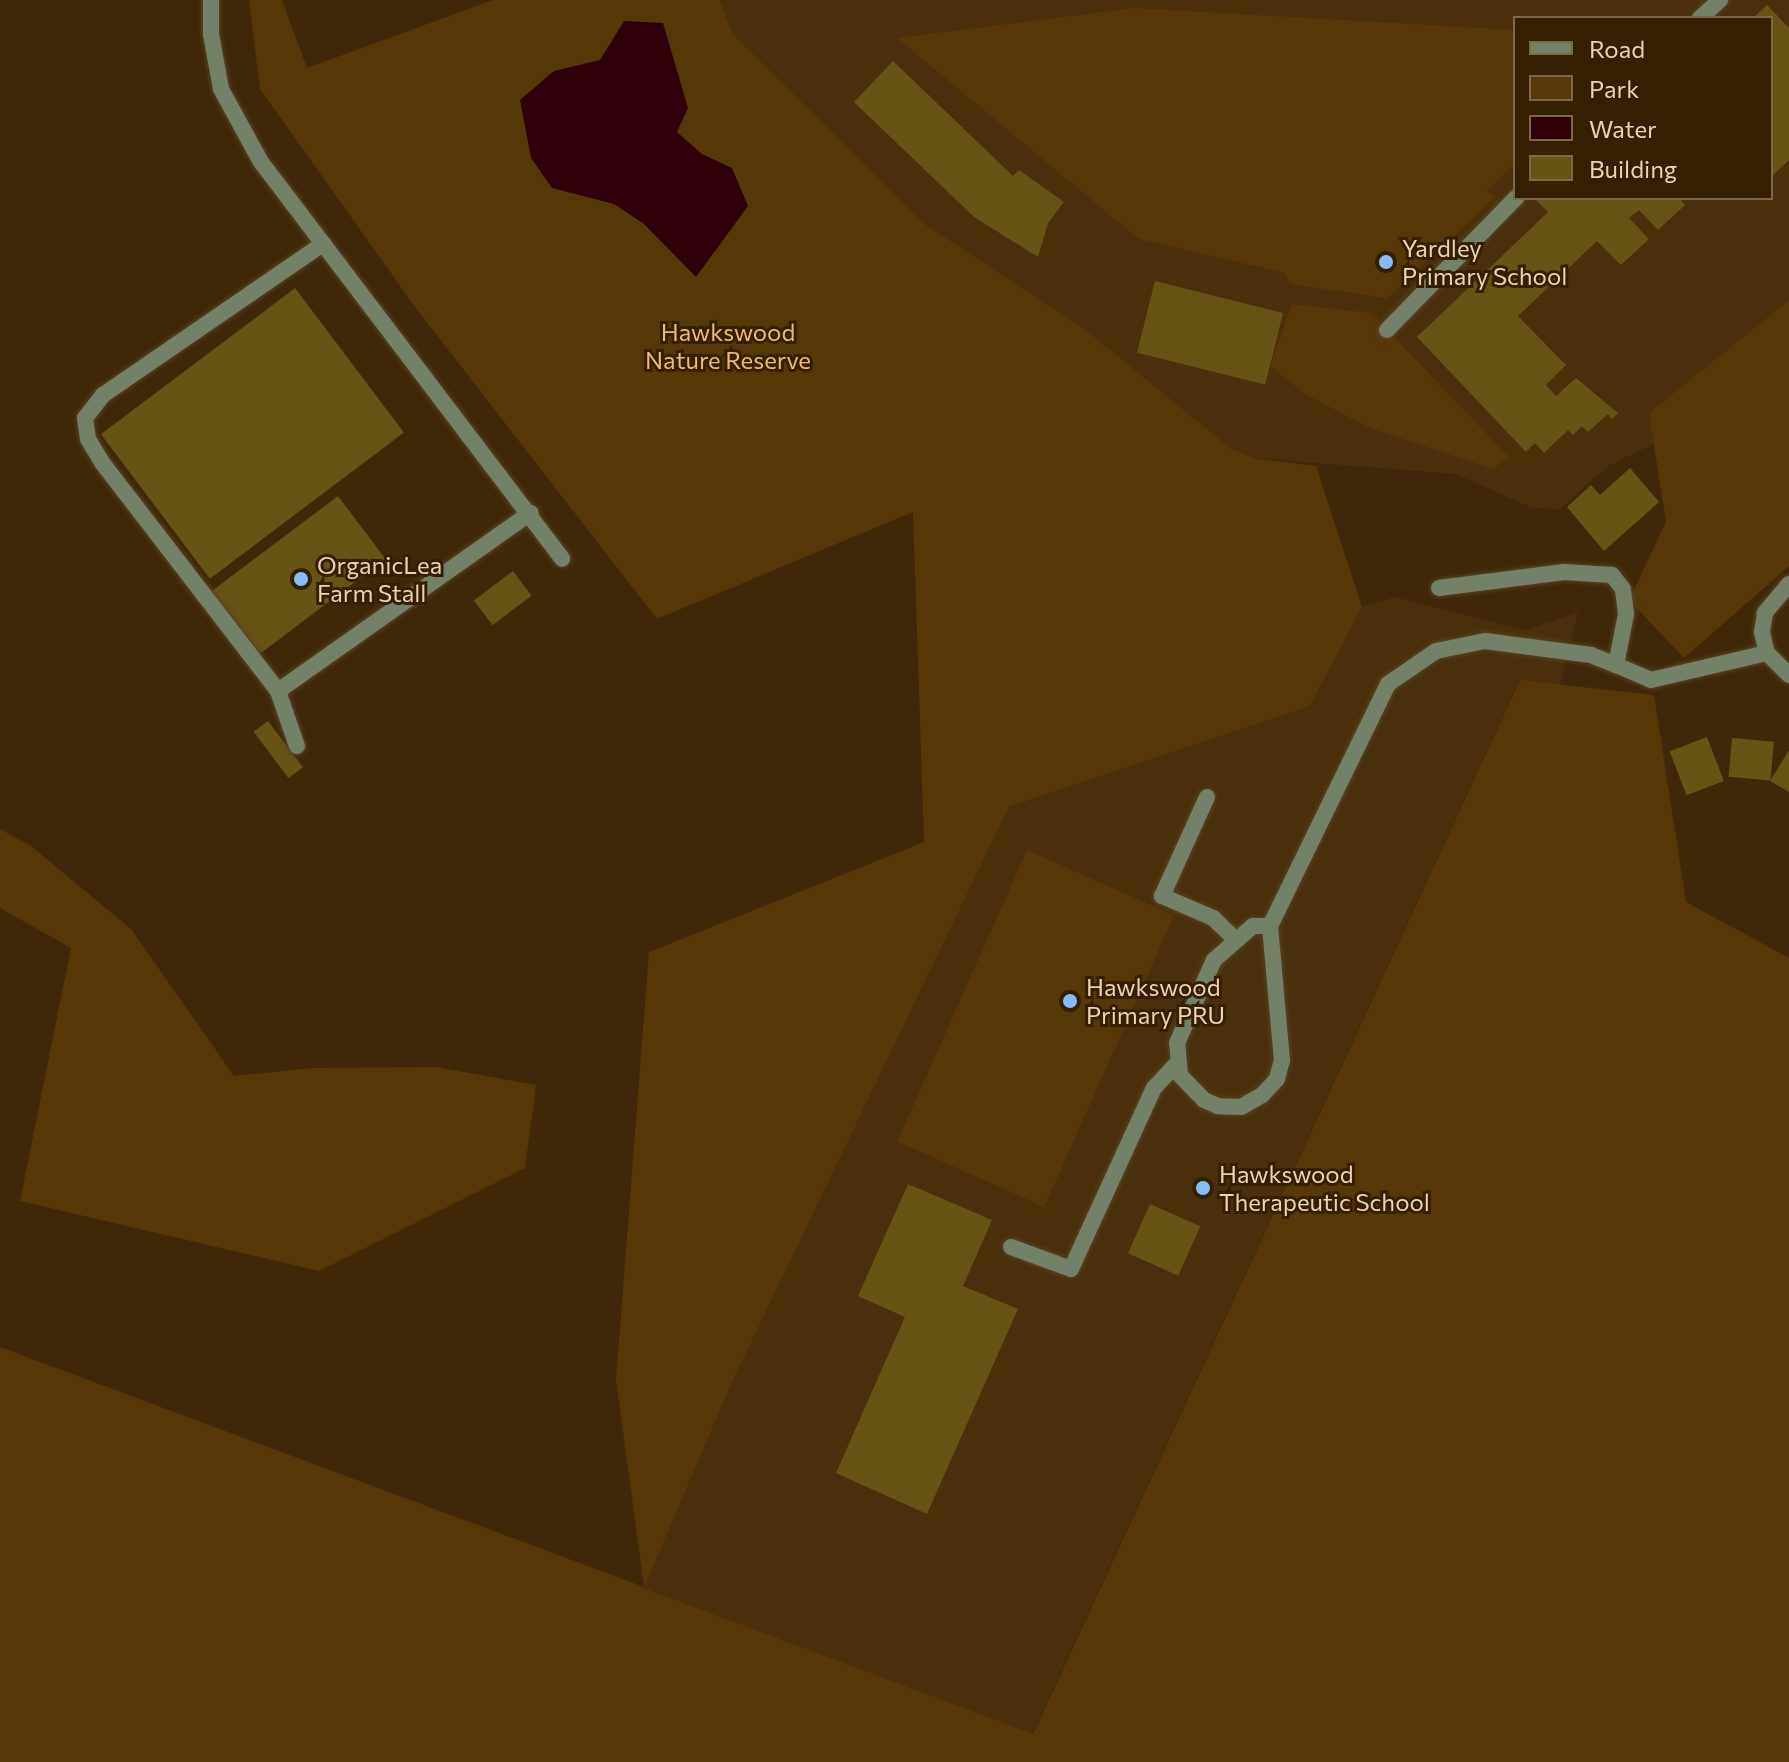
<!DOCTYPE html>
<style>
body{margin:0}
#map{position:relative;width:1789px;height:1762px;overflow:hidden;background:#3e2808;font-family:Commissioner,sans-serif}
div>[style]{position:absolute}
.built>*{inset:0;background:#49300b}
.green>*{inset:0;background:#563807;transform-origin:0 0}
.water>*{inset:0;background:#30000a}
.building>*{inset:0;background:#655414;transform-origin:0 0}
.roads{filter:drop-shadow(0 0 2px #5a4324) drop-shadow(0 0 2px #5a4324)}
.lane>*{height:16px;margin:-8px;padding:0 8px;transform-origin:8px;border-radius:8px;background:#728167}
.street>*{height:16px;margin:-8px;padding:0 8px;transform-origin:8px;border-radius:8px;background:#728167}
.dots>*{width:22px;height:22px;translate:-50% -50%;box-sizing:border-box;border:4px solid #341f00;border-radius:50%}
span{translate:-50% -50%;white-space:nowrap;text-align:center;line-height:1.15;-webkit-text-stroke:6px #341f00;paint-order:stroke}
.poi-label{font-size:24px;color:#ead2b6}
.left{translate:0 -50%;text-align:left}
.park-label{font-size:24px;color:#f1b96f}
.legend{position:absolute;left:1513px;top:16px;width:260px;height:184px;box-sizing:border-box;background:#341f00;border:2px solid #7d6749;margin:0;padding:10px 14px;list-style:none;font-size:24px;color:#ead2b6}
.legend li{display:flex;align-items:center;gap:16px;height:40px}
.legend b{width:40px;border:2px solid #7d6749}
</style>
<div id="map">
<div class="built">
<div style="clip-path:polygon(evenodd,720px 0,1789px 0,1789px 300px,1649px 413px,1657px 442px,1608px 466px,1560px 509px,1533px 508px,1455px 474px,1253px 458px,1229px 447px,1086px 330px,926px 225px,732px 33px,720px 0,1515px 18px,1771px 18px,1771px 198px,1515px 198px,1515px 18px)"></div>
<div style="clip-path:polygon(1395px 597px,1525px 630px,1578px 612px,1560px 685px,1519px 681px,1032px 1734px,644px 1588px,733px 1380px,1009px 807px,1310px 706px,1362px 607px)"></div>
</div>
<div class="green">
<div style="clip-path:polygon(249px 0,282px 0,307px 68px,493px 0,720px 0,732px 33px,926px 225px,1086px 330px,1229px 447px,1253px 458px,1316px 466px,1362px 607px,1310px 706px,1009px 807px,733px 1380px,644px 1588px,1033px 1734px,1520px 680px,1654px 695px,1686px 902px,1789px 958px,1789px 1762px,0 1762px,0 1347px,644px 1587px,616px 1380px,649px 952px,924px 842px,913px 512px,657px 619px,415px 307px,260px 89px)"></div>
<div style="clip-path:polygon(1134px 8px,1515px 30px,1515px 164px,1487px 191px,1495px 197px,1387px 298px,1290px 284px,1285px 273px,1139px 239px,897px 38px)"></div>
<div style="clip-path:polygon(1789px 300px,1789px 566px,1684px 658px,1629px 600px,1666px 522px,1649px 413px)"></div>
<div style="clip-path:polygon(1292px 304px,1371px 313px,1509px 457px,1493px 469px,1370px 428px,1305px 394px,1270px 366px)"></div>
<div style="clip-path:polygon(0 829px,31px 846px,131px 929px,234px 1076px,312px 1068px,436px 1067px,536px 1085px,525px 1168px,319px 1271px,20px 1201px,71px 948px,0 908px)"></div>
<div style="left:1027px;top:850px;width:161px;height:319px;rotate:24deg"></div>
</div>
<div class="water">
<div style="clip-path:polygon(624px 21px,663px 23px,688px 108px,677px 132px,702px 154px,732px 168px,748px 206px,696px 277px,644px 224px,614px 204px,552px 188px,531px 158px,520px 100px,554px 71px,600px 60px)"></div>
</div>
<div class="building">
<div style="clip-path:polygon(1767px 5px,1789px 28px,1789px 160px,1771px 177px,1771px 18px,1753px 18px)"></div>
<div style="clip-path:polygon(893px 61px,1013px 176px,1019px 170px,1064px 202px,1048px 223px,1038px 257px,974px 217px,854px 102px)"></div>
<div style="clip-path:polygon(1534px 198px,1679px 198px,1685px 205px,1658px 230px,1639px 210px,1629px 218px,1649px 239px,1621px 265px,1597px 241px,1518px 316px,1566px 365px,1546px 385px,1556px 396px,1576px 378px,1618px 413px,1612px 419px,1608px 414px,1588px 432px,1582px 426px,1573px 435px,1568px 430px,1544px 453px,1535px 443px,1526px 452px,1417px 337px,1548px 212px)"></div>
<div style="left:1155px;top:281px;width:132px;height:74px;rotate:14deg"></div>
<div style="left:295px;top:288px;width:181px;height:243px;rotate:53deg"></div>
<div style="clip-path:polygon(1630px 468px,1659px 502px,1604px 551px,1567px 507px,1591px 485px,1600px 495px)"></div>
<div style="left:338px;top:496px;width:79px;height:160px;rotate:53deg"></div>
<div style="left:513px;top:571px;width:31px;height:49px;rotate:53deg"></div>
<div style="left:268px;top:721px;width:58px;height:18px;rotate:53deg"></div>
<div style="left:1707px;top:737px;width:47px;height:40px;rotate:69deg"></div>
<div style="left:1732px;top:738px;width:42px;height:39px;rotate:5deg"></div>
<div style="clip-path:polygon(1789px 750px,1789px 792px,1770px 781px)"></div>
<div style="clip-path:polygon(908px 1184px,992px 1220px,963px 1286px,1018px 1309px,927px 1514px,836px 1473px,905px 1317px,858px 1296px)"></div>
<div style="left:1150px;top:1204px;width:55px;height:54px;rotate:24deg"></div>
</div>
<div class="roads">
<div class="lane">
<div style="left:211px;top:0;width:34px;rotate:90deg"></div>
<div style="left:211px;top:34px;width:56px;rotate:79.7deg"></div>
<div style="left:221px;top:89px;width:83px;rotate:61.3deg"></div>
<div style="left:261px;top:162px;width:498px;rotate:52.8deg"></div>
<div style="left:1700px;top:18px;width:27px;rotate:-42deg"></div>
<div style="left:1387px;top:330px;width:185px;rotate:-45.7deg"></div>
<div style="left:278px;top:691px;width:309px;rotate:-35.2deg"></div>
<div style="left:297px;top:746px;width:58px;rotate:-109.1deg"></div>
<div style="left:278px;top:691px;width:287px;rotate:-127.6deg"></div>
<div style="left:103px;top:464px;width:29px;rotate:-121deg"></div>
<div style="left:88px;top:439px;width:21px;rotate:-98deg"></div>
<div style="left:85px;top:418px;width:29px;rotate:-52deg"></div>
<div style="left:103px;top:395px;width:267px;rotate:-34.5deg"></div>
<div style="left:1207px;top:797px;width:109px;rotate:114.4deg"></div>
<div style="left:1162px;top:896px;width:56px;rotate:23.3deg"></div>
<div style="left:1213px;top:918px;width:30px;rotate:44deg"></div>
<div style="left:1270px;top:926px;width:135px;rotate:84.9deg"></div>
<div style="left:1282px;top:1060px;width:20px;rotate:105deg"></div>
<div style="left:1277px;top:1079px;width:22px;rotate:133deg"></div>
<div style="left:1262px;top:1095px;width:24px;rotate:150deg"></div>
<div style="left:1241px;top:1107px;width:23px;rotate:-178deg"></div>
<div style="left:1218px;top:1106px;width:15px;rotate:-157deg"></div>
<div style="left:1204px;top:1100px;width:35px;rotate:-134deg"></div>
<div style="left:1180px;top:1075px;width:32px;rotate:-95deg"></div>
<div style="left:1177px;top:1043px;width:91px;rotate:-66deg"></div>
<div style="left:1214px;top:960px;width:52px;rotate:-41.1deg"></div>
<div style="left:1253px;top:926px;width:17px"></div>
<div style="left:1270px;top:926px;width:269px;rotate:-64deg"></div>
<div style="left:1388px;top:684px;width:58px;rotate:-34.5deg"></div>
<div style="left:1436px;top:651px;width:50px;rotate:-11.5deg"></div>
<div style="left:1485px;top:641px;width:107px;rotate:7.5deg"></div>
<div style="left:1591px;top:655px;width:27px;rotate:22deg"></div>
<div style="left:1616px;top:665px;width:52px;rotate:-78.9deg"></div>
<div style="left:1626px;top:614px;width:25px;rotate:-97deg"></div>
<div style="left:1623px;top:589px;width:18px;rotate:-128deg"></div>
<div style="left:1612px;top:575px;width:48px;rotate:-176.4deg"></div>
<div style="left:1564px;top:572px;width:126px;rotate:172.7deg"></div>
<div style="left:1011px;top:1247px;width:64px;rotate:20.1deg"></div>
<div style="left:1071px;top:1269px;width:199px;rotate:-65.4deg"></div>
<div style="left:1154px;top:1088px;width:33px;rotate:-47deg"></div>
</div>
<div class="street">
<div style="left:1789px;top:584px;width:38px;rotate:130deg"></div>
<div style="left:1765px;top:613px;width:19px;rotate:99deg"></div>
<div style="left:1762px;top:632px;width:22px;rotate:77deg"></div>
<div style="left:1767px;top:653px;width:31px;rotate:45deg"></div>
<div style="left:1616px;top:665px;width:38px;rotate:23deg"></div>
<div style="left:1651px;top:680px;width:119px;rotate:-13.1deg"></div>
</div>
</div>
<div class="dots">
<div style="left:1386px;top:262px;background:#85bbfb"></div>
<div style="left:301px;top:579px;background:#85bbfb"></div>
<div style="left:1070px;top:1001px;background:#85bbfb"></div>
<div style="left:1203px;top:1188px;background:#85bbfb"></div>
</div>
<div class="poi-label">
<span class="left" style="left:1402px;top:262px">Yardley<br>Primary School</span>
<span class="left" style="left:317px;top:579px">OrganicLea<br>Farm Stall</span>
<span class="left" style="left:1086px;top:1001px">Hawkswood<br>Primary PRU</span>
<span class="left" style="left:1219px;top:1188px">Hawkswood<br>Therapeutic School</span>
</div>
<div class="park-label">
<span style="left:728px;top:346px">Hawkswood<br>Nature Reserve</span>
</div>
<ul class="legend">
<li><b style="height:10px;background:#728167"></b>Road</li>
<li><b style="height:22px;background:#563807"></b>Park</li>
<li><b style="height:22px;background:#30000a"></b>Water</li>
<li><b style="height:22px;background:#655414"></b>Building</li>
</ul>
</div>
